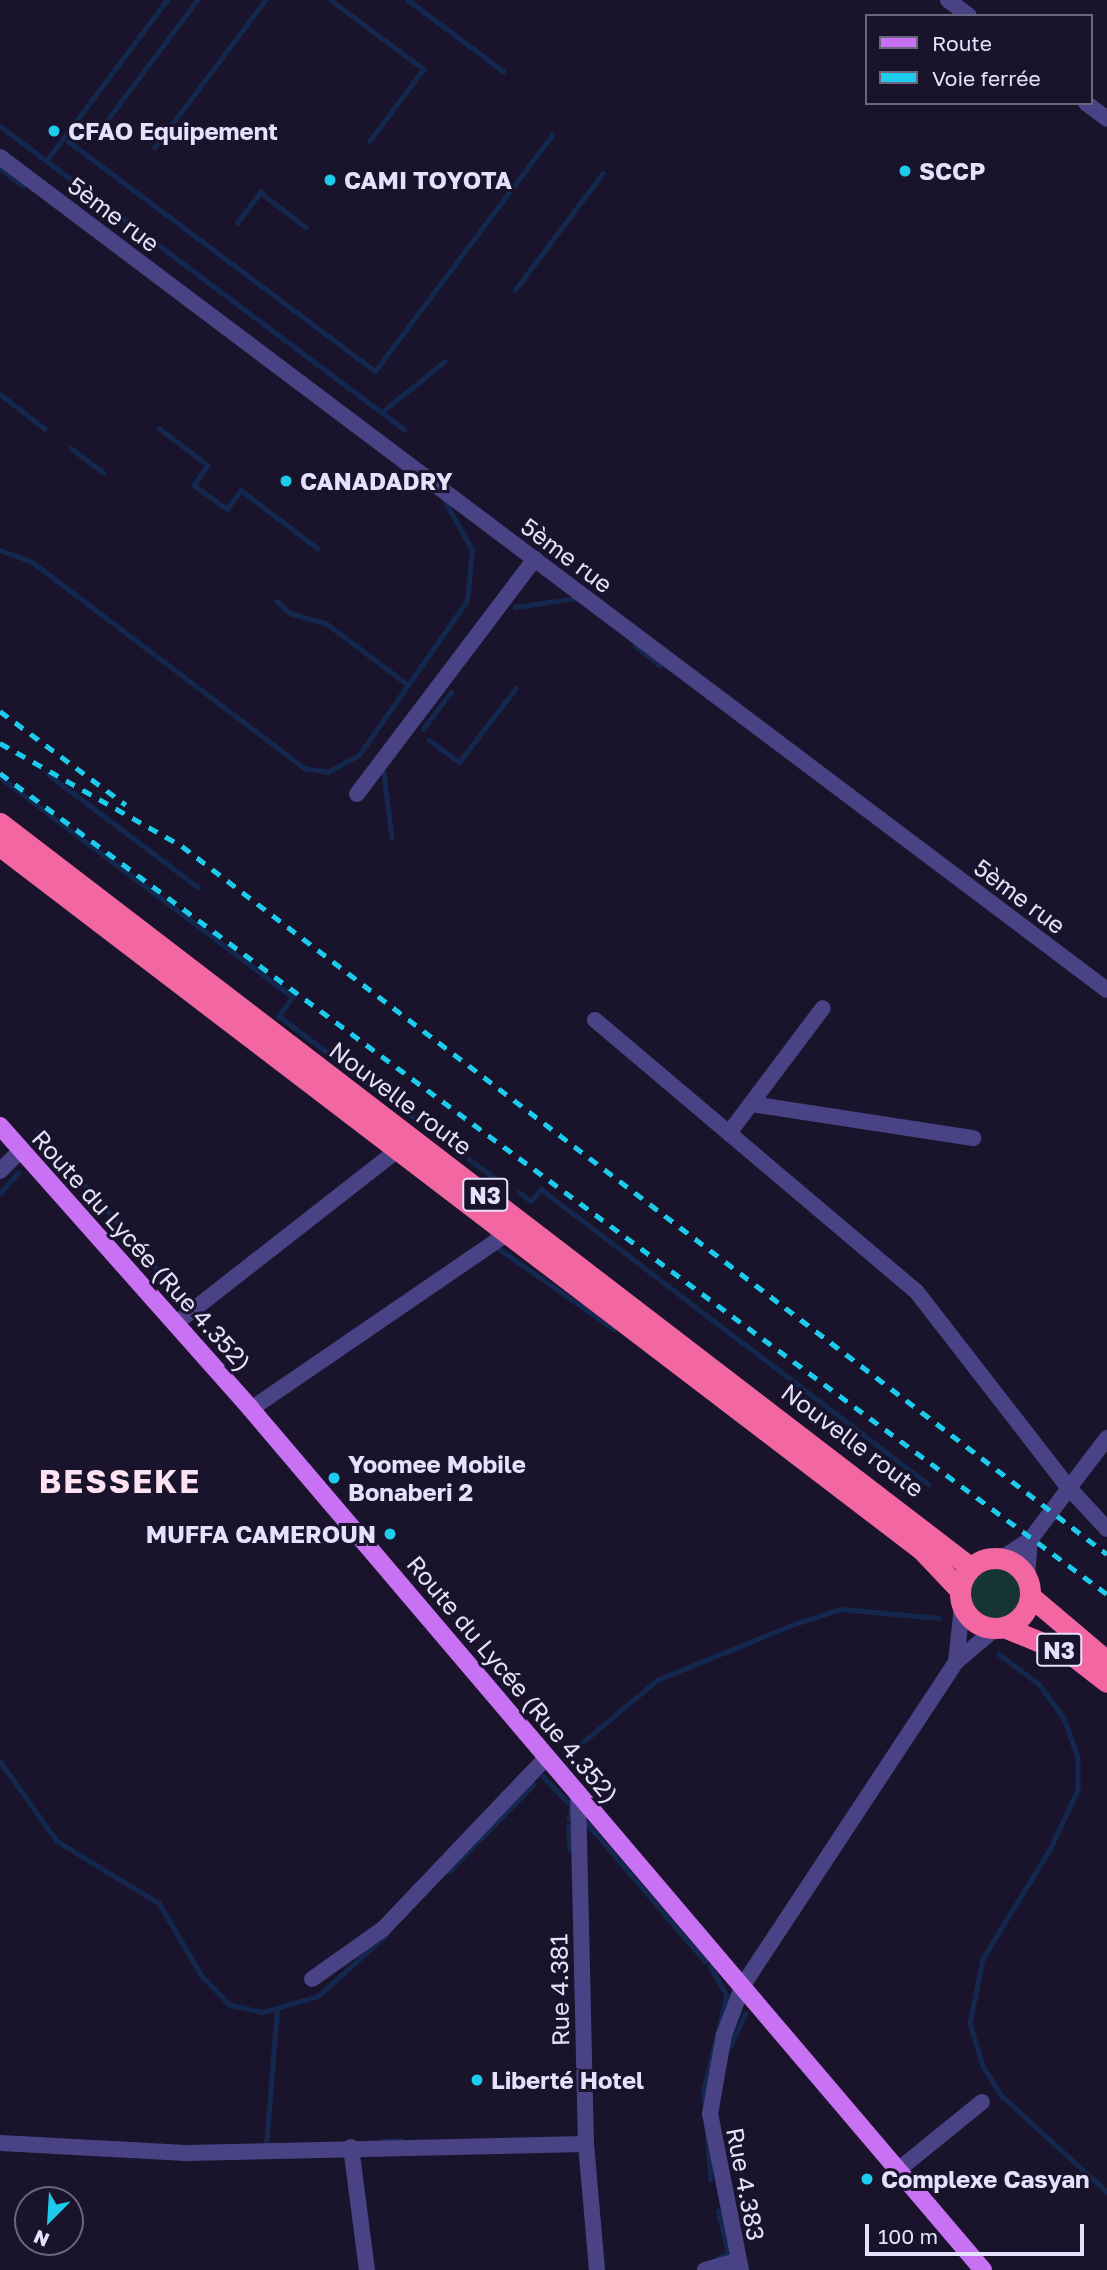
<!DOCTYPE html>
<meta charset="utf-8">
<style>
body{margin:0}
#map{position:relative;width:1107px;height:2270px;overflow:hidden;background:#19142b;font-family:"Golos Text",sans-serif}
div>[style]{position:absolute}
.green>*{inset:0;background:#173435}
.round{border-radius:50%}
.stream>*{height:4.5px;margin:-2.25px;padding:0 2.25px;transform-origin:2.25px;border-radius:2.25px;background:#14284f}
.minor>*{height:16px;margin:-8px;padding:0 8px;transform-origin:8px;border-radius:8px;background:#494386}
.major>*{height:18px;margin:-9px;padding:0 9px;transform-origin:9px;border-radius:9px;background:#c971f3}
.highway>*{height:21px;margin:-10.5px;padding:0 10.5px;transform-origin:10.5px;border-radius:10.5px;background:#f266a2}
.highway>.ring{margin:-10.5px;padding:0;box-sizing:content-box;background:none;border:21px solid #f266a2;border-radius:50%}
.rail>*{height:4.5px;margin-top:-2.25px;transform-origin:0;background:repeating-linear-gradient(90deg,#1dccec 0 10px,transparent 0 19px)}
.dots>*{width:19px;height:19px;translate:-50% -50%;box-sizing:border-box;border:4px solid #19142b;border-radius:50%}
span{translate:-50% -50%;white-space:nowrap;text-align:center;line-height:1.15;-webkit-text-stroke:6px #19142b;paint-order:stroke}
.shield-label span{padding:2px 5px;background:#19142b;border:2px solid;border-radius:5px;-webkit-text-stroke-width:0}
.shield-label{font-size:23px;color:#e5e1fc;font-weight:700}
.poi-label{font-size:24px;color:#e5e1fc;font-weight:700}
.left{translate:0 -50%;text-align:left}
.right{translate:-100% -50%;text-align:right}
.street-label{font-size:24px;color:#e5e1fc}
.district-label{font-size:32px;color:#fde3f2;font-weight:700;letter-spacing:2px}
.legend{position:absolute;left:865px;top:14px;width:228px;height:91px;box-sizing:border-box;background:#19142b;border:2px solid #6b667f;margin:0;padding:9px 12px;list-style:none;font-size:21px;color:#e5e1fc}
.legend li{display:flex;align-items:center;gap:14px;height:35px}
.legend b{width:35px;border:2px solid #6b667f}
.north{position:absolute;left:14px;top:2186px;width:70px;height:70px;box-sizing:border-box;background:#19142b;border:2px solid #6b667f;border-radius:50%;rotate:204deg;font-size:19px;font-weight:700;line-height:28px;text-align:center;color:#e5e1fc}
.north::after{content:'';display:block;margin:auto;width:24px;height:32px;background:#1dccec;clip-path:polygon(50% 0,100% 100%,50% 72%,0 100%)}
.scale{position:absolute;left:865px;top:2224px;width:219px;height:32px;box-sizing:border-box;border:4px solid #e5e1fc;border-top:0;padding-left:9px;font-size:21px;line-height:24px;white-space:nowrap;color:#e5e1fc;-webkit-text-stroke:5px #19142b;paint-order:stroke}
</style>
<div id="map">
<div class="green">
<div class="round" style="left:965px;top:1564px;width:58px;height:58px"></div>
</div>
<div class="stream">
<div style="left:331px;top:0;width:116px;rotate:36.6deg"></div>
<div style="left:424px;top:69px;width:90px;rotate:126.9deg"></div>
<div style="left:408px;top:0;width:119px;rotate:36.8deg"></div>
<div style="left:107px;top:120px;width:150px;rotate:-53.1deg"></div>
<div style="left:0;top:126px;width:506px;rotate:36.89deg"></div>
<div style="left:68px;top:141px;width:384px;rotate:36.8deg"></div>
<div style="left:375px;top:371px;width:295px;rotate:-53.1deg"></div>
<div style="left:154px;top:148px;width:185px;rotate:-53.1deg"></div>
<div style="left:46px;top:161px;width:201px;rotate:-53.1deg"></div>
<div style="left:0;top:168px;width:29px;rotate:38deg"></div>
<div style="left:237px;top:223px;width:39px;rotate:-53deg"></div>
<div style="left:260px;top:192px;width:58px;rotate:37.3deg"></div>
<div style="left:515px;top:290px;width:146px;rotate:-53.1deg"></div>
<div style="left:0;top:394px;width:56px;rotate:37.7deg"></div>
<div style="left:382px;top:412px;width:80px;rotate:-38.9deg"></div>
<div style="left:159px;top:428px;width:61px;rotate:37.1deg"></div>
<div style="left:208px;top:465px;width:24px;rotate:125deg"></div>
<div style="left:194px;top:485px;width:41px;rotate:36deg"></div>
<div style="left:227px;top:509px;width:24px;rotate:-54deg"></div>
<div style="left:241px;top:490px;width:96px;rotate:37.3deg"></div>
<div style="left:71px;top:448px;width:40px;rotate:37deg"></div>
<div style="left:0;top:550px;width:33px;rotate:20deg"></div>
<div style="left:31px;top:561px;width:343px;rotate:37.1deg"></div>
<div style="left:305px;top:768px;width:23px;rotate:10deg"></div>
<div style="left:328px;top:772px;width:35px;rotate:-29deg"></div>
<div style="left:359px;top:755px;width:188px;rotate:-55deg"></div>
<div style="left:467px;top:601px;width:51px;rotate:-84.4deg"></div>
<div style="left:472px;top:550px;width:57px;rotate:-119.2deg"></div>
<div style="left:277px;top:601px;width:18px;rotate:43deg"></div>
<div style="left:290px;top:613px;width:37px;rotate:16deg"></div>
<div style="left:326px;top:623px;width:101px;rotate:37deg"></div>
<div style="left:515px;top:607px;width:62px;rotate:-8.4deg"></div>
<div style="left:635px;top:645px;width:32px;rotate:39deg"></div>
<div style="left:423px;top:729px;width:46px;rotate:-52.9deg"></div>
<div style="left:429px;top:740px;width:37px;rotate:36deg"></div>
<div style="left:459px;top:762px;width:93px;rotate:-52.4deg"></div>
<div style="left:384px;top:773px;width:65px;rotate:83deg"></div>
<div style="left:48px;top:774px;width:188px;rotate:37deg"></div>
<div style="left:0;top:777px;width:366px;rotate:36.9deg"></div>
<div style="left:293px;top:997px;width:24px;rotate:126deg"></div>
<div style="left:279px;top:1016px;width:171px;rotate:36.9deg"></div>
<div style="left:38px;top:1132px;width:67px;rotate:48.7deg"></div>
<div style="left:469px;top:1159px;width:37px;rotate:36deg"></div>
<div style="left:86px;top:1186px;width:37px;rotate:49deg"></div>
<div style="left:519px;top:1192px;width:15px;rotate:37deg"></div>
<div style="left:531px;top:1201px;width:16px;rotate:-50deg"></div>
<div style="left:541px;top:1189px;width:487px;rotate:37.3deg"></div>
<div style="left:0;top:1193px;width:27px;rotate:-48deg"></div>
<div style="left:117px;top:1221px;width:73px;rotate:50deg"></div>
<div style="left:495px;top:1246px;width:145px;rotate:34.9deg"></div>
<div style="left:999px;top:1654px;width:50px;rotate:36.9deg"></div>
<div style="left:1039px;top:1684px;width:42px;rotate:53.7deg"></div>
<div style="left:1064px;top:1718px;width:41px;rotate:70.3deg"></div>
<div style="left:1078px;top:1757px;width:33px;rotate:90deg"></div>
<div style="left:1078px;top:1790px;width:64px;rotate:115deg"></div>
<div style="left:1051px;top:1848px;width:130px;rotate:121.5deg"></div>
<div style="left:983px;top:1959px;width:65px;rotate:101.5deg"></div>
<div style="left:970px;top:2023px;width:45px;rotate:73.2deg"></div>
<div style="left:983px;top:2066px;width:36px;rotate:58deg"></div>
<div style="left:1002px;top:2096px;width:142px;rotate:42.4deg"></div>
<div style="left:565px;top:1757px;width:120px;rotate:-39.9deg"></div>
<div style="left:657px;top:1680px;width:143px;rotate:-22.2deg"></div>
<div style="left:789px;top:1626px;width:55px;rotate:-18.1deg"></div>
<div style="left:841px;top:1609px;width:98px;rotate:5.2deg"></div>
<div style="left:0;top:1761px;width:98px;rotate:54.5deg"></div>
<div style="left:57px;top:1841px;width:119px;rotate:31.3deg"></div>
<div style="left:159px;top:1903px;width:85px;rotate:59.5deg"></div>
<div style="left:202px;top:1976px;width:40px;rotate:46deg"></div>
<div style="left:230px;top:2005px;width:34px;rotate:12deg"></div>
<div style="left:263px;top:2012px;width:57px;rotate:-16.2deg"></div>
<div style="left:318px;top:1996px;width:90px;rotate:-41.8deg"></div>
<div style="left:543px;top:1776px;width:42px;rotate:46deg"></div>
<div style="left:572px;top:1806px;width:13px;rotate:103deg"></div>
<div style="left:587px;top:1823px;width:182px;rotate:49.5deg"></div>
<div style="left:569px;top:1826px;width:23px;rotate:88deg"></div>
<div style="left:448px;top:1872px;width:122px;rotate:-45.7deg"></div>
<div style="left:710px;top:1966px;width:34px;rotate:60deg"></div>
<div style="left:727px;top:1995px;width:98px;rotate:103.6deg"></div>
<div style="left:704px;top:2090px;width:90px;rotate:85.6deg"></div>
<div style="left:729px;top:2048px;width:38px;rotate:-65deg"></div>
<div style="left:381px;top:2141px;width:20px;rotate:-3deg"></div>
<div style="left:266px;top:2146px;width:136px;rotate:-85.4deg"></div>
<div style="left:717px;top:2259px;width:13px;rotate:-29deg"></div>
<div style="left:728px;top:2253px;width:43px;rotate:-103.4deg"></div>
</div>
<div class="minor">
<div style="left:948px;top:0;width:26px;rotate:37deg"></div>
<div style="left:1086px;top:103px;width:26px;rotate:37deg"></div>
<div style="left:0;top:157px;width:1385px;rotate:36.96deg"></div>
<div style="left:357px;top:794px;width:295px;rotate:-52.9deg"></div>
<div style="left:595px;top:1020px;width:420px;rotate:40.2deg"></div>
<div style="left:916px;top:1291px;width:249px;rotate:52.2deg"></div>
<div style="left:1069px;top:1488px;width:63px;rotate:-52.8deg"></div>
<div style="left:751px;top:1104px;width:225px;rotate:8.7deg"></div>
<div style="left:729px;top:1133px;width:156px;rotate:-53.1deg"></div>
<div style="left:0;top:1171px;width:30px;rotate:-45deg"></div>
<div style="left:175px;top:1324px;width:283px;rotate:-38deg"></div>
<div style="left:251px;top:1409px;width:310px;rotate:-34.4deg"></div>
<div style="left:1002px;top:1558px;width:33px;rotate:-33deg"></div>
<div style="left:1030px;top:1540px;width:65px;rotate:-53.1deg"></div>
<div style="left:1069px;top:1488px;width:56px;rotate:47.2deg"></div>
<div style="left:1027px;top:1579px;width:39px;rotate:-86deg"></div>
<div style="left:956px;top:1662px;width:56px;rotate:-83.9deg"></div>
<div style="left:578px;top:1792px;width:352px;rotate:88.7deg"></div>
<div style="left:586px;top:2144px;width:126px;rotate:85deg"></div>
<div style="left:312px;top:1979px;width:87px;rotate:-35.2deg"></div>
<div style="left:383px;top:1929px;width:238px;rotate:-46.4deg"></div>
<div style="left:0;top:2143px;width:186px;rotate:3.1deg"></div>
<div style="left:186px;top:2153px;width:400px;rotate:-1.3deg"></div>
<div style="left:351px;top:2147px;width:124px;rotate:82.6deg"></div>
<div style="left:898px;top:2170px;width:108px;rotate:-39deg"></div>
<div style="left:705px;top:2270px;width:35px;rotate:-16deg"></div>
<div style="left:741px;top:2270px;width:159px;rotate:-101.2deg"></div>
<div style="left:710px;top:2114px;width:80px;rotate:-80deg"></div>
<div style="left:724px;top:2035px;width:53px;rotate:-69.2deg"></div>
<div style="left:743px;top:1985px;width:387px;rotate:-56.6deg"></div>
<div style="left:956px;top:1662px;width:52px;rotate:-40.4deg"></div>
</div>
<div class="major">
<div style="left:0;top:1126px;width:378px;rotate:48.4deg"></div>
<div style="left:251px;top:1409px;width:1130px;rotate:49.63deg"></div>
</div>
<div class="highway">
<div style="left:0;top:823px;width:1222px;rotate:37.49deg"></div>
<div style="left:0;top:846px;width:1160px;rotate:37.36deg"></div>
<div style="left:922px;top:1550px;width:54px;rotate:46.5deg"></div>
<div class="ring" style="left:960px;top:1558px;width:49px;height:49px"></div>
<div style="left:1030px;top:1596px;width:101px;rotate:40.2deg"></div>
<div style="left:1004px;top:1627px;width:74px;rotate:22.4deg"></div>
<div style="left:1072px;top:1655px;width:44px;rotate:37.6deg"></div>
</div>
<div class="rail">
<div style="left:0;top:711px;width:157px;rotate:36.7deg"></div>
<div style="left:0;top:743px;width:209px;rotate:29.5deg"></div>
<div style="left:182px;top:846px;width:1165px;rotate:37.43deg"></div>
<div style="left:0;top:773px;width:1378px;rotate:36.56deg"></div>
</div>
<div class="dots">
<div style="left:54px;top:131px;background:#1dccec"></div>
<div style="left:905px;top:171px;background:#1dccec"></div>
<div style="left:330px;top:180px;background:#1dccec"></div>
<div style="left:286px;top:481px;background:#1dccec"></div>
<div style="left:334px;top:1478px;background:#1dccec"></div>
<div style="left:390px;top:1534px;background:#1dccec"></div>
<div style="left:477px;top:2080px;background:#1dccec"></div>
<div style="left:867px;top:2179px;background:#1dccec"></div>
</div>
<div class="shield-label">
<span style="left:485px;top:1195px">N3</span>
<span style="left:1059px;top:1650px">N3</span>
</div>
<div class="poi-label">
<span class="left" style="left:68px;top:131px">CFAO Equipement</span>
<span class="left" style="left:919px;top:171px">SCCP</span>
<span class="left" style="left:344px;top:180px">CAMI TOYOTA</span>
<span class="left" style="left:300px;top:481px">CANADADRY</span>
<span class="left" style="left:348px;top:1478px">Yoomee Mobile<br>Bonaberi 2</span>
<span class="right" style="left:376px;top:1534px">MUFFA CAMEROUN</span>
<span class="left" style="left:491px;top:2080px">Liberté Hotel</span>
<span class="left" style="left:881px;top:2179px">Complexe Casyan</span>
</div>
<div class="street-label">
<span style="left:114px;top:214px;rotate:37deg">5ème rue</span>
<span style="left:567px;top:555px;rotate:37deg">5ème rue</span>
<span style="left:1020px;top:896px;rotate:37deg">5ème rue</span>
<span style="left:401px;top:1098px;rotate:37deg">Nouvelle route</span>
<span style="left:142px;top:1250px;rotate:48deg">Route du Lycée (Rue 4.352)</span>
<span style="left:853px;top:1440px;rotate:37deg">Nouvelle route</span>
<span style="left:513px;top:1679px;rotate:50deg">Route du Lycée (Rue 4.352)</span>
<span style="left:559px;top:1990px;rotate:-91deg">Rue 4.381</span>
<span style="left:746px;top:2184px;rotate:79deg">Rue 4.383</span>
</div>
<div class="district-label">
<span style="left:120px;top:1481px">BESSEKE</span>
</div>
<ul class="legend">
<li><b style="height:9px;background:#c971f3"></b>Route</li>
<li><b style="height:9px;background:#1dccec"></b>Voie ferrée</li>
</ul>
<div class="north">N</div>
<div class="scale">100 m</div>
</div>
